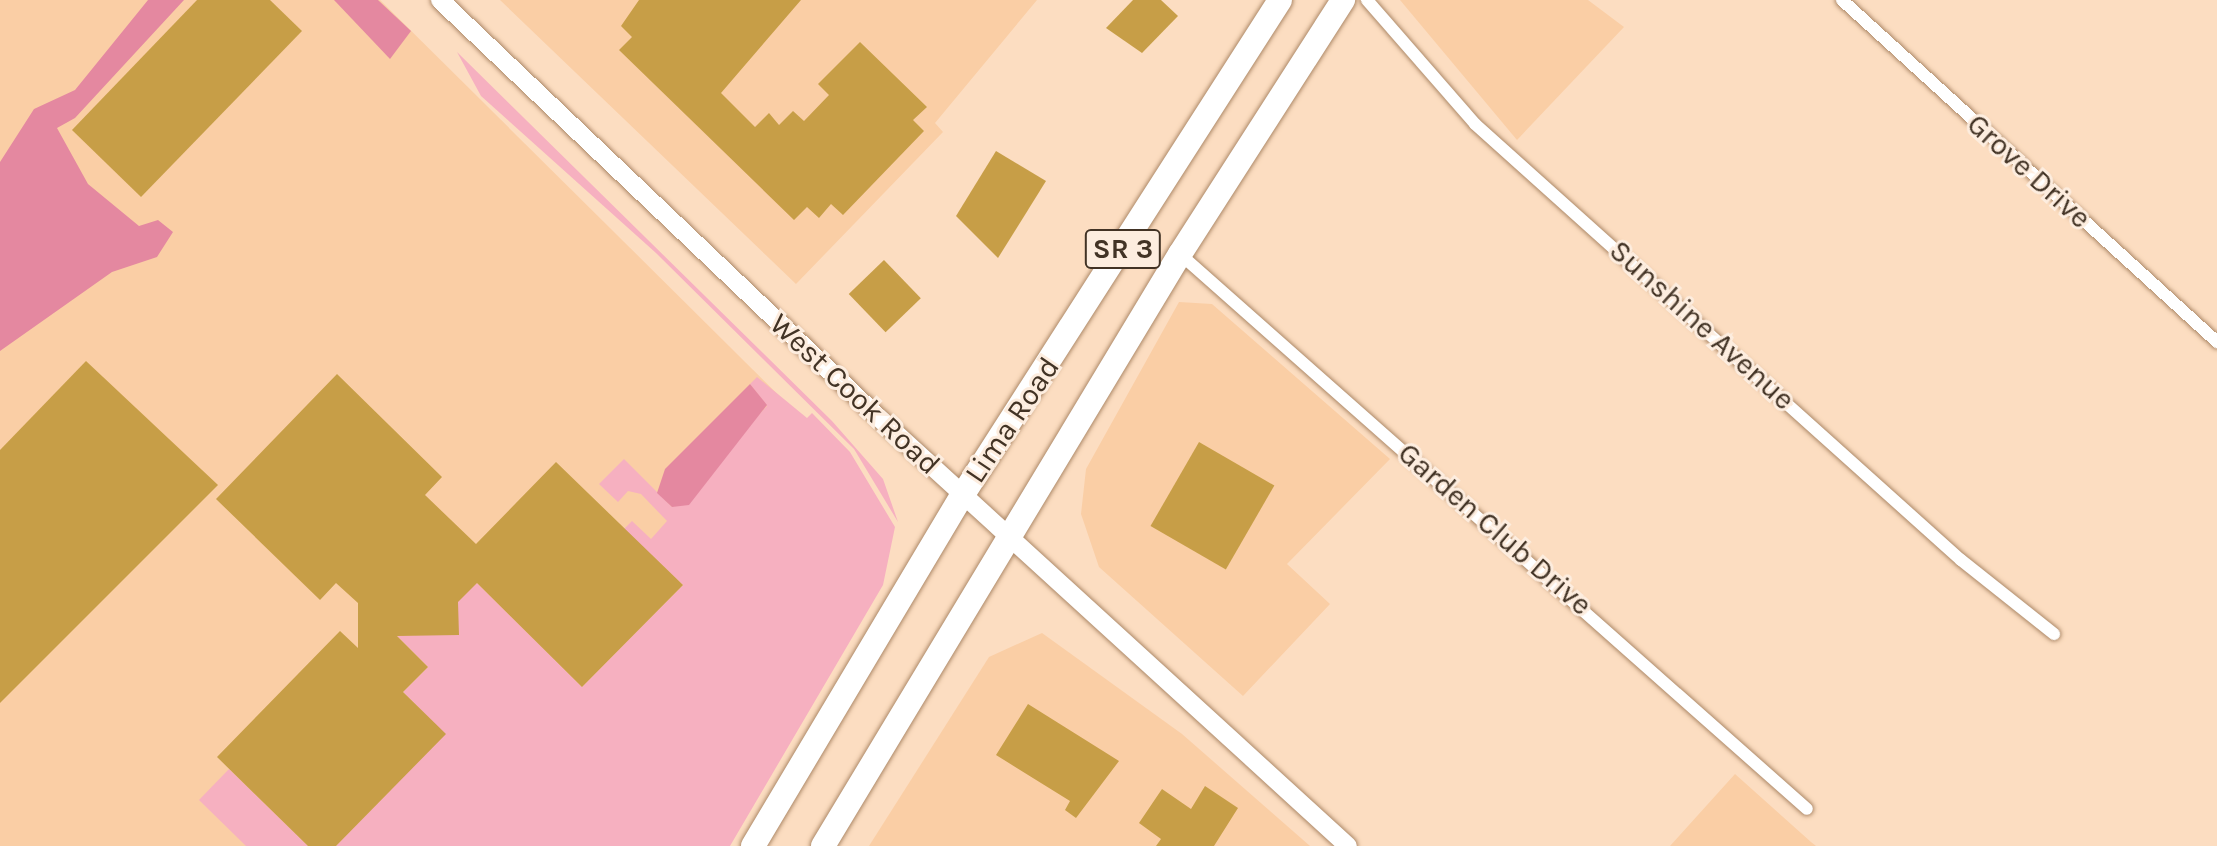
<!DOCTYPE html>
<style>
body{margin:0}
#map{position:relative;width:2217px;height:846px;overflow:hidden;background:#fcddc1;font-family:Karla,sans-serif}
div>[style]{position:absolute}
.built>*{inset:0;background:#facea5}
.green>*{inset:0;background:#f6b0c0}
.forest>*{inset:0;background:#e488a0}
.building>*{inset:0;background:#c79e47;transform-origin:0 0}
.roads{filter:drop-shadow(0 0 2px #ad8968) drop-shadow(0 0 2px #ad8968)}
.street>*{height:12px;margin:-6px;padding:0 6px;transform-origin:6px;border-radius:6px;background:#fff}
.secondary>*{height:18px;margin:-9px;padding:0 9px;transform-origin:9px;border-radius:9px;background:#fff}
.highway>*{height:24px;margin:-12px;padding:0 12px;transform-origin:12px;border-radius:12px;background:#fff}
span{translate:-50% -50%;white-space:nowrap;text-align:center;line-height:1.15;-webkit-text-stroke:6px #fdeddf;paint-order:stroke}
.shield-label span{padding:2px 6px;background:#fdeddf;border:2px solid;border-radius:6px;-webkit-text-stroke-width:0}
.shield-label{font-size:28px;color:#423325;font-weight:700}
.street-label{font-size:30px;color:#423325}
</style>
<div id="map">
<div class="built">
<div style="clip-path:polygon(0 0,380px 0,842px 458px,715px 846px,0 846px)"></div>
<div style="clip-path:polygon(500px 0,1037px 0,935px 123px,943px 132px,796px 284px)"></div>
<div style="clip-path:polygon(1400px 0,1588px 0,1624px 27px,1517px 140px)"></div>
<div style="clip-path:polygon(1179px 302px,1212px 304px,1390px 459px,1287px 564px,1330px 604px,1243px 696px,1099px 567px,1081px 514px,1086px 469px)"></div>
<div style="clip-path:polygon(1042px 633px,1182px 734px,1310px 846px,869px 846px,989px 657px)"></div>
<div style="clip-path:polygon(1735px 774px,1811px 842px,1816px 846px,1670px 846px)"></div>
</div>
<div class="green">
<div style="clip-path:polygon(457px 52px,832px 421px,883px 479px,898px 522px,854px 449px,656px 253px,481px 96px)"></div>
<div style="clip-path:polygon(757px 377px,807px 418px,812px 413px,850px 452px,895px 527px,883px 585px,730px 846px,336px 846px,445px 734px,403px 692px,428px 667px,397px 636px,477px 583px,582px 687px,683px 585px,624px 529px,632px 521px,651px 539px,667px 521px,641px 494px,628px 491px,618px 502px,599px 484px,624px 459px,672px 507px,767px 406px,750px 384px)"></div>
<div style="clip-path:polygon(229px 769px,308px 846px,246px 846px,199px 800px)"></div>
</div>
<div class="forest">
<div style="clip-path:polygon(148px 0,184px 0,75px 118px,57px 128px,88px 184px,139px 226px,158px 220px,173px 232px,157px 257px,112px 272px,0 351px,0 162px,34px 109px,75px 90px)"></div>
<div style="clip-path:polygon(334px 0,378px 0,411px 31px,390px 59px)"></div>
<div style="clip-path:polygon(750px 384px,767px 405px,689px 505px,672px 507px,657px 493px,665px 469px)"></div>
</div>
<div class="building">
<div style="clip-path:polygon(197px 0,270px 0,302px 31px,141px 197px,72px 130px)"></div>
<div style="clip-path:polygon(639px 0,801px 0,721px 93px,755px 127px,769px 113px,779px 125px,793px 111px,804px 121px,829px 95px,818px 84px,860px 42px,927px 107px,913px 120px,924px 131px,843px 215px,831px 204px,819px 218px,807px 207px,794px 220px,619px 50px,632px 37px,621px 26px)"></div>
<div style="clip-path:polygon(1133px 0,1161px 0,1178px 16px,1142px 53px,1106px 28px)"></div>
<div style="clip-path:polygon(996px 151px,1046px 181px,998px 258px,956px 216px)"></div>
<div style="left:884px;top:260px;width:53px;height:49px;rotate:46deg"></div>
<div style="clip-path:polygon(86px 361px,218px 485px,0 703px,0 450px)"></div>
<div style="clip-path:polygon(337px 374px,442px 477px,425px 495px,476px 544px,556px 462px,683px 585px,582px 687px,477px 583px,458px 602px,459px 635px,397px 636px,428px 667px,403px 692px,446px 734px,336px 846px,308px 846px,217px 757px,340px 631px,358px 648px,358px 603px,336px 583px,320px 600px,216px 499px)"></div>
<div style="left:1199px;top:442px;width:87px;height:97px;rotate:30deg"></div>
<div style="clip-path:polygon(1028px 704px,1119px 761px,1076px 818px,1065px 810px,1070px 801px,996px 755px)"></div>
<div style="clip-path:polygon(1205px 786px,1238px 808px,1214px 846px,1156px 846px,1161px 839px,1139px 823px,1162px 789px,1191px 809px)"></div>
</div>
<div class="roads">
<div class="street">
<div style="left:1367px;top:0;width:164px;rotate:48.9deg"></div>
<div style="left:1475px;top:124px;width:653px;rotate:41.9deg"></div>
<div style="left:1961px;top:560px;width:119px;rotate:38.5deg"></div>
<div style="left:1842px;top:0;width:508px;rotate:42.36deg"></div>
<div style="left:1180px;top:254px;width:837px;rotate:41.51deg"></div>
</div>
<div class="secondary">
<div style="left:440px;top:0;width:605px;rotate:43.59deg"></div>
<div style="left:878px;top:417px;width:636px;rotate:42.39deg"></div>
</div>
<div class="highway">
<div style="left:753px;top:846px;width:408px;rotate:-59.2deg"></div>
<div style="left:962px;top:496px;width:589px;rotate:-57.33deg"></div>
<div style="left:823px;top:846px;width:691px;rotate:-58.91deg"></div>
<div style="left:1180px;top:254px;width:302px;rotate:-57.3deg"></div>
</div>
</div>
<div class="shield-label">
<span style="left:1123px;top:249px">SR 3</span>
</div>
<div class="street-label">
<span style="left:2029px;top:171px;rotate:42deg">Grove Drive</span>
<span style="left:1702px;top:325px;rotate:42deg">Sunshine Avenue</span>
<span style="left:855px;top:394px;rotate:43deg">West Cook Road</span>
<span style="left:1012px;top:420px;rotate:-56deg">Lima Road</span>
<span style="left:1495px;top:529px;rotate:41deg">Garden Club Drive</span>
</div>
</div>
